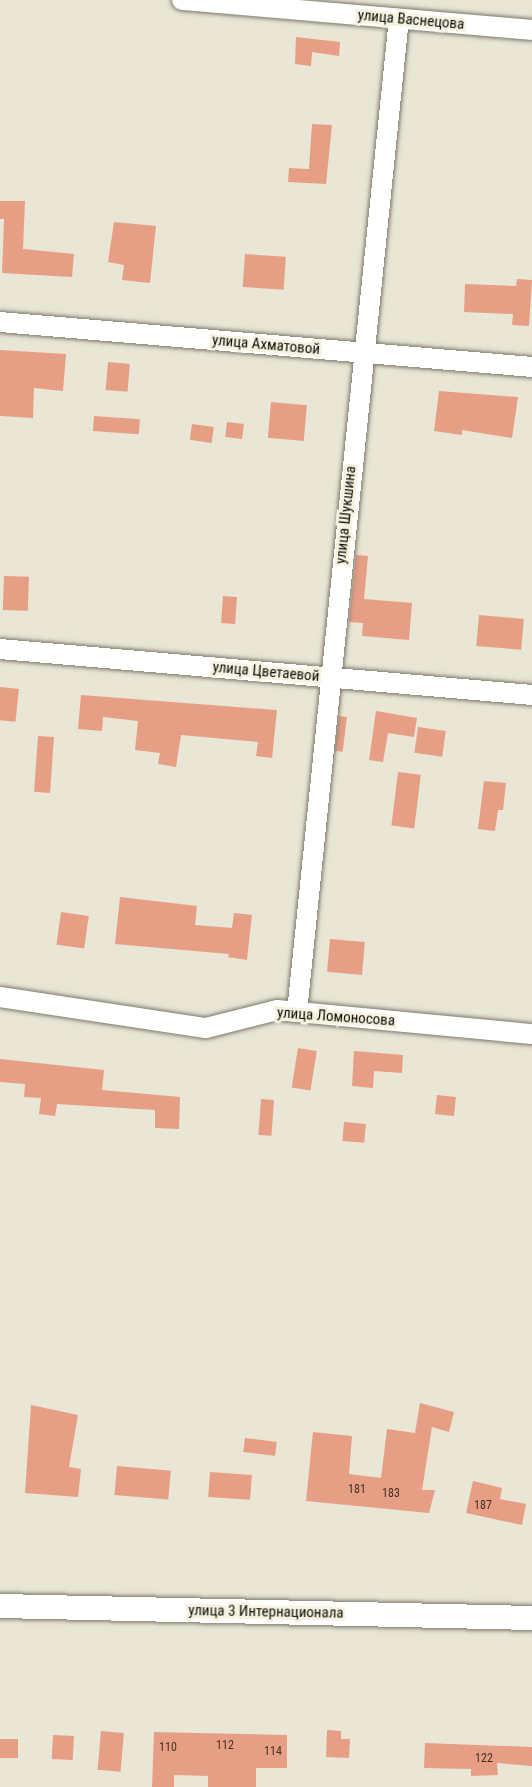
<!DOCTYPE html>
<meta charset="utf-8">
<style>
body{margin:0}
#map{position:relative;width:532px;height:1787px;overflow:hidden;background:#e9e6d5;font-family:"Roboto Condensed",sans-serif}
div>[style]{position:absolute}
.building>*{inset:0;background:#e69e85;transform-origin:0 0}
.roads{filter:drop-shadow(0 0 2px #7c796b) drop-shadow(0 0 2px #7c796b)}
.minor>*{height:20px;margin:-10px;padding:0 10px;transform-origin:10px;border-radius:10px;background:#fff}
.major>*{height:24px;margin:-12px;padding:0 12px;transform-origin:12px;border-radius:12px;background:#fff}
span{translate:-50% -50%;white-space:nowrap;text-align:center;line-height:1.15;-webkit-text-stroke:6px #f6f3e2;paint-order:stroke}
.number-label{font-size:12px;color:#443126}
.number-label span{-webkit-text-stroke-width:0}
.street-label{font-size:15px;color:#0e0d07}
</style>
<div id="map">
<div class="building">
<div style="clip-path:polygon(296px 37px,340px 42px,339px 56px,312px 52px,311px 66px,295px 64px)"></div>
<div style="clip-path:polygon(312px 124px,332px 125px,326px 184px,288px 182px,289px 168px,309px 169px)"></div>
<div style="clip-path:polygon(0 201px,25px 201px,23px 249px,74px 254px,72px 277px,2px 273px,4px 219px,0 219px)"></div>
<div style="clip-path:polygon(114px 222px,156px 226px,150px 283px,122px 280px,124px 265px,108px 262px)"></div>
<div style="left:245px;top:254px;width:41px;height:33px;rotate:4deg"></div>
<div style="clip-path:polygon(517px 279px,532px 280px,529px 326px,512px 325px,513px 314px,464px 312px,465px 284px,516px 286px)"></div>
<div style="clip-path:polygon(0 350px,66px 354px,63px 391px,34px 388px,33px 418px,0 416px)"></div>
<div style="left:108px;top:362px;width:22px;height:28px;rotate:5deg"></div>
<div style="clip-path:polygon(439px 391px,518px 397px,512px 438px,462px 430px,462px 435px,434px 431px)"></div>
<div style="left:271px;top:402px;width:36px;height:36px;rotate:5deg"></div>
<div style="left:94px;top:416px;width:46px;height:15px;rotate:4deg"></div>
<div style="left:227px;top:422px;width:17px;height:15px;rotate:7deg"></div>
<div style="left:192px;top:424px;width:22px;height:16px;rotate:8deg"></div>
<div style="clip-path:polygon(356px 555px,368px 556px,364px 599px,412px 603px,409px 640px,362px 636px,363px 623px,349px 622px)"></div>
<div style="left:4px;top:576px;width:25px;height:34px;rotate:2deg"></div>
<div style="left:223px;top:596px;width:14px;height:27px;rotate:4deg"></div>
<div style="left:479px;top:615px;width:45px;height:31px;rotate:5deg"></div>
<div style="left:0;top:687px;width:19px;height:33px;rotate:6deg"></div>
<div style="clip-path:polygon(81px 695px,277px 710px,272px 758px,256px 756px,258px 742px,181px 735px,176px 767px,158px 764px,160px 753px,135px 750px,138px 721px,103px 717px,102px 731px,78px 729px)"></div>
<div style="clip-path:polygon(376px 711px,417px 718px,414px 737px,388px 733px,383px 762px,369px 760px)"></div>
<div style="left:339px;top:716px;width:8px;height:35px;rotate:7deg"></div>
<div style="left:418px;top:727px;width:28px;height:26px;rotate:8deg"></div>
<div style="left:38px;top:736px;width:16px;height:56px;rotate:4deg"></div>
<div style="left:398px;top:772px;width:23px;height:54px;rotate:7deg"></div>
<div style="clip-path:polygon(484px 781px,506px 783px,503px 810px,498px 810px,495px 831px,478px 829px)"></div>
<div style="clip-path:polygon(120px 897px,197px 906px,195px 925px,232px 928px,234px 913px,252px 915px,247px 960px,228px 957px,229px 954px,115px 944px)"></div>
<div style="left:61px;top:912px;width:28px;height:33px;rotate:8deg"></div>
<div style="left:330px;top:939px;width:35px;height:33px;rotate:5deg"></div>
<div style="left:298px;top:1048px;width:19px;height:40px;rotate:9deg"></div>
<div style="clip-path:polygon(354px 1051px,403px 1055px,402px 1073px,374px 1071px,373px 1088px,352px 1086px)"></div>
<div style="clip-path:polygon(0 1059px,104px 1070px,102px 1090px,180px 1097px,179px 1129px,155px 1128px,155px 1110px,57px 1104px,55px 1116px,39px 1114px,41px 1098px,24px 1097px,25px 1084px,0 1082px)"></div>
<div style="left:437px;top:1095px;width:19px;height:19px;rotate:6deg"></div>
<div style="left:261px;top:1099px;width:13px;height:36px;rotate:4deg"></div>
<div style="left:344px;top:1122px;width:22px;height:19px;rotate:5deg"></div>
<div style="clip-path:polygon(420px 1403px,454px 1412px,449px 1432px,432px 1427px,422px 1490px,435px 1490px,429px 1513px,306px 1501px,313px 1432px,352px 1436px,349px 1474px,381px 1478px,387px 1429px,415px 1433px)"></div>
<div style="clip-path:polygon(31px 1405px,78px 1415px,69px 1467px,81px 1469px,78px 1497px,25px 1493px)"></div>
<div style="left:245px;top:1438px;width:32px;height:14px;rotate:7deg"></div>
<div style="left:117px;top:1466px;width:54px;height:29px;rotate:5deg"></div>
<div style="left:210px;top:1472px;width:42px;height:25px;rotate:4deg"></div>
<div style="clip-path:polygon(473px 1481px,502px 1488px,500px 1499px,526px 1504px,522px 1525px,466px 1513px)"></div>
<div style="clip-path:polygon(327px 1730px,341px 1731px,341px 1739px,350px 1739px,349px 1758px,326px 1757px)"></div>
<div style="left:101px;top:1731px;width:23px;height:39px;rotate:5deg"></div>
<div style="clip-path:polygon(154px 1732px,287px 1735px,287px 1768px,256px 1768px,256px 1787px,208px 1787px,208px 1776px,174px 1775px,174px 1787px,152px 1787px)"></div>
<div style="left:53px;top:1735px;width:21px;height:24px;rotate:3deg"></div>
<div style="left:0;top:1739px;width:18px;height:19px"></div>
<div style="clip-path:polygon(425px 1743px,532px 1747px,532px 1766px,497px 1763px,498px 1775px,471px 1776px,471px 1769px,424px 1768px)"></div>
</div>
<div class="roads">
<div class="minor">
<div style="left:182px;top:0;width:351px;rotate:4.9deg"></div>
<div style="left:0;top:322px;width:534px;rotate:4.83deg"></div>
<div style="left:0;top:649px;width:534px;rotate:4.94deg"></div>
<div style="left:0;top:997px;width:208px;rotate:8.6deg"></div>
<div style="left:206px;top:1028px;width:73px;rotate:-14.2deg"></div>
<div style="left:277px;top:1010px;width:256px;rotate:5.4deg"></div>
<div style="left:297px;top:1012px;width:998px;rotate:-84.14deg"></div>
</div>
<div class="major">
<div style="left:0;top:1606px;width:532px;rotate:1.29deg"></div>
</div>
</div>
<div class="number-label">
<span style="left:357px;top:1490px">181</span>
<span style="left:391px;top:1494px">183</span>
<span style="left:483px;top:1506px">187</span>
<span style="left:225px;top:1746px">112</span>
<span style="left:168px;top:1748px">110</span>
<span style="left:273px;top:1752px">114</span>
<span style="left:484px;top:1759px">122</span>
</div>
<div class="street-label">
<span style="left:411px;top:20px;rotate:5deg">улица Васнецова</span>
<span style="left:266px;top:345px;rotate:5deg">улица Ахматовой</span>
<span style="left:346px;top:515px;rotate:-84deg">улица Шукшина</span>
<span style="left:266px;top:672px;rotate:5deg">улица Цветаевой</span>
<span style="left:336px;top:1017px;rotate:4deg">улица Ломоносова</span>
<span style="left:266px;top:1612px;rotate:1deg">улица 3 Интернационала</span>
</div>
</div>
